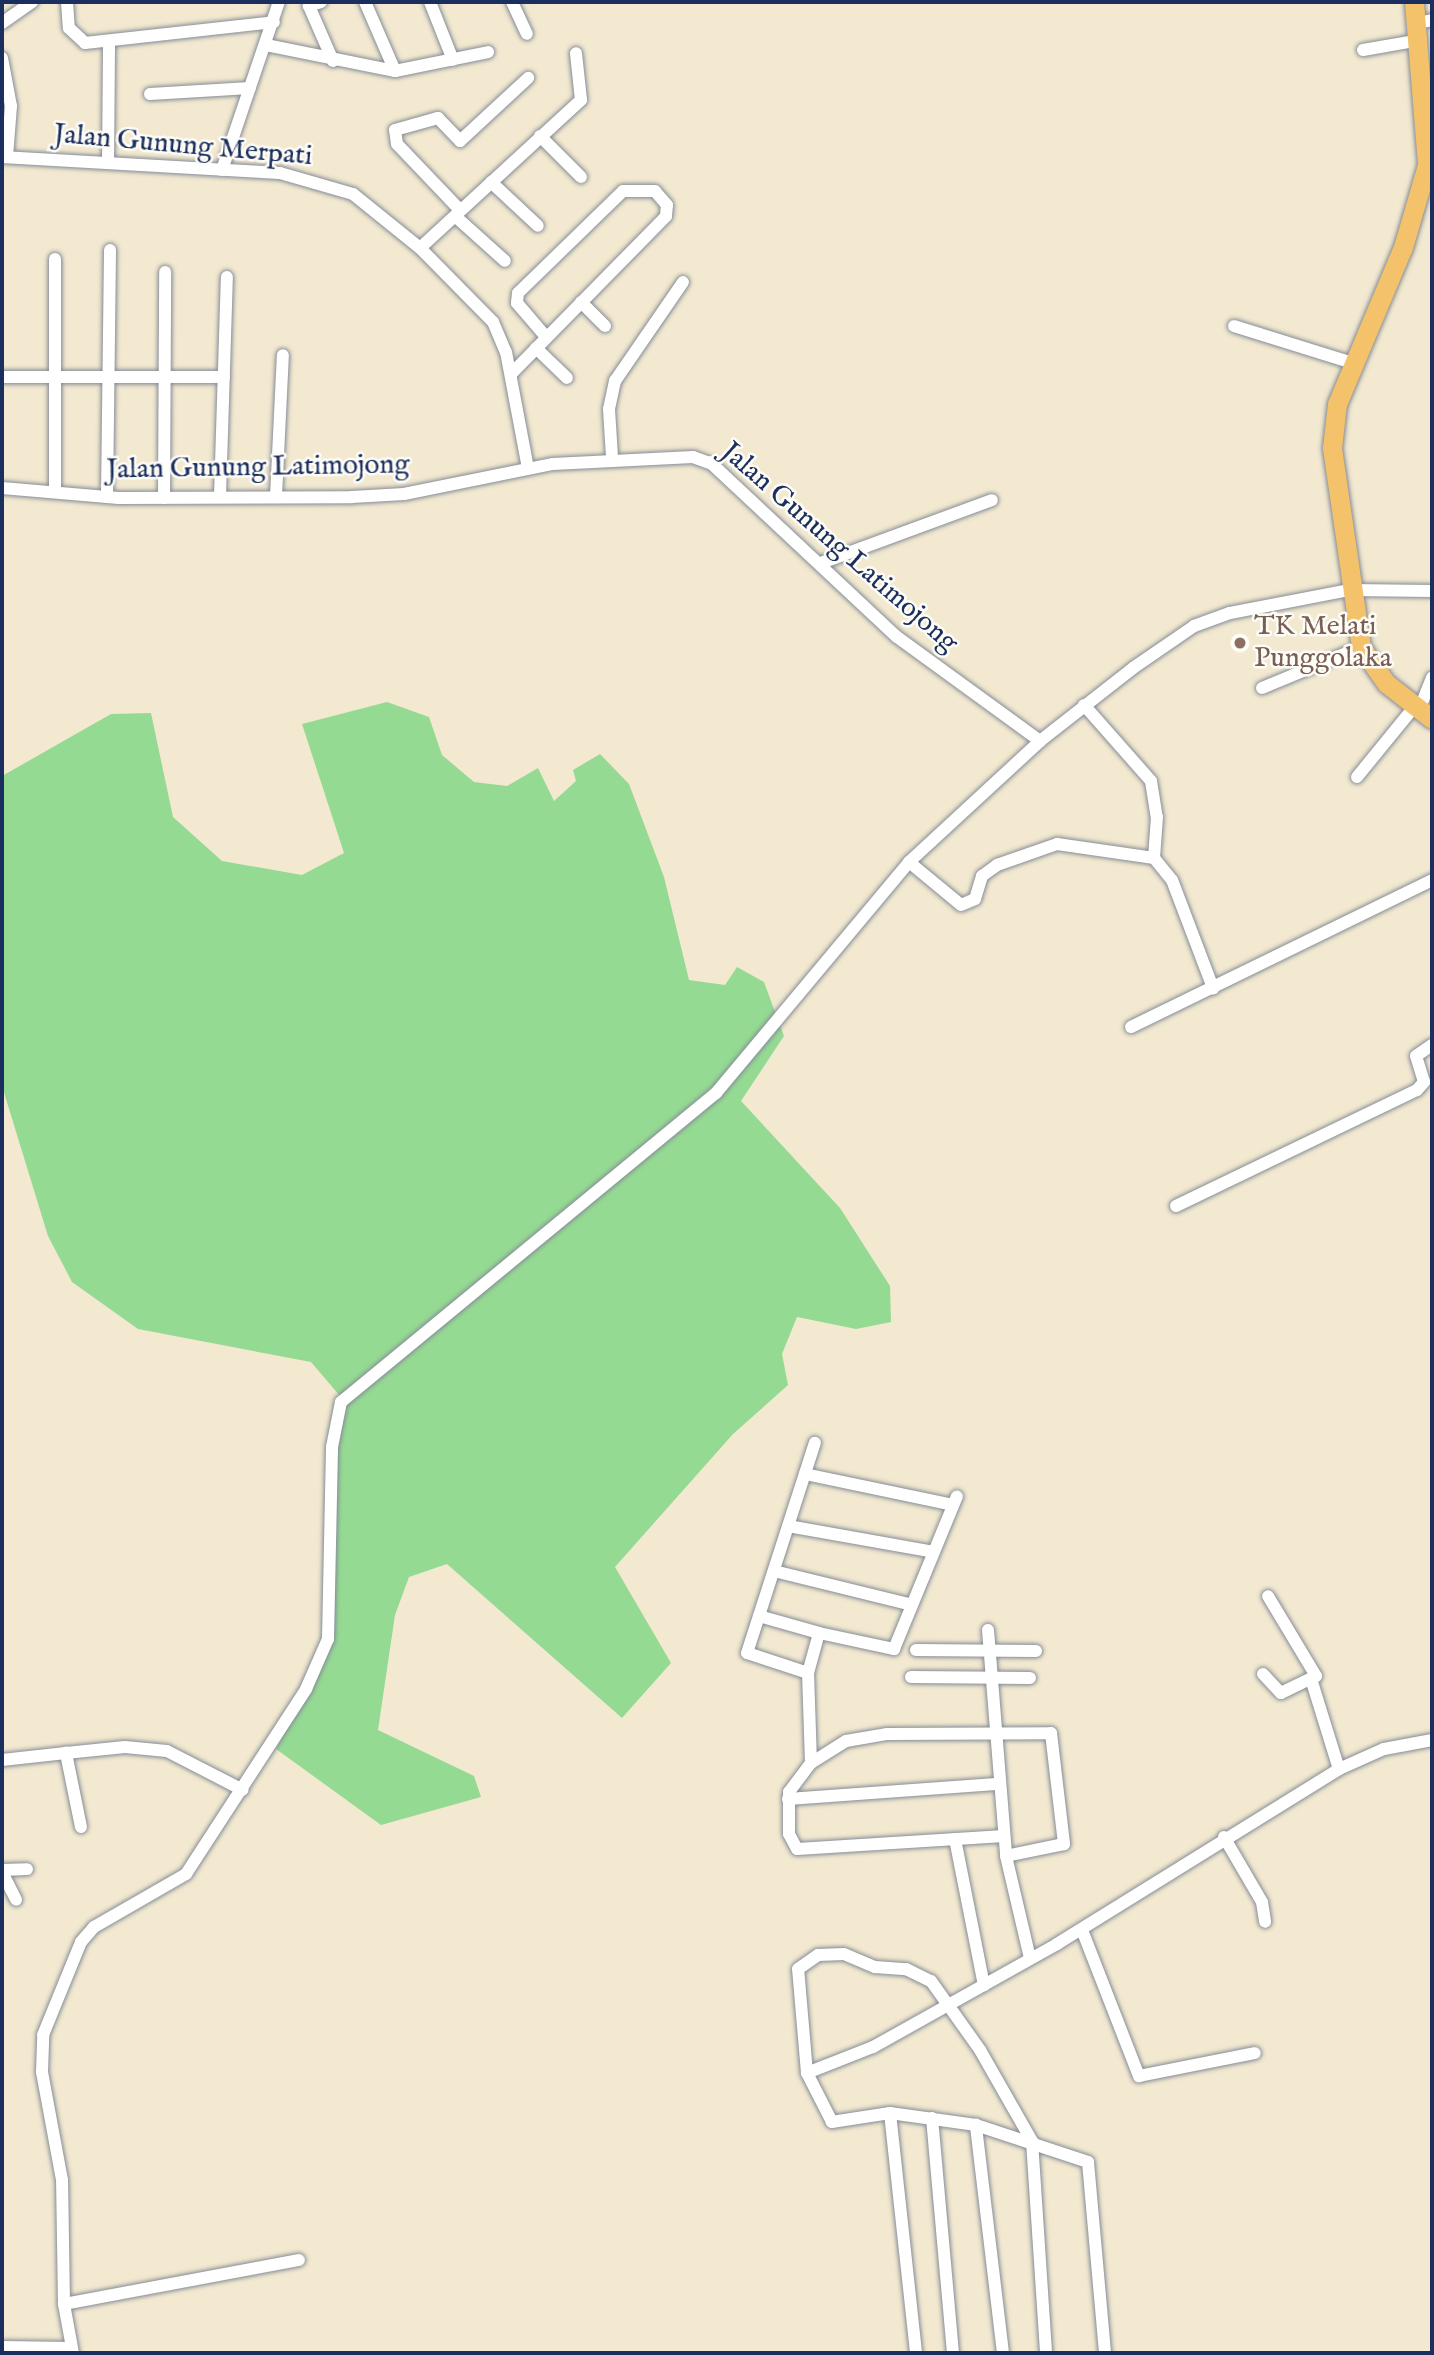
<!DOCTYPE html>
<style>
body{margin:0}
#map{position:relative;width:1434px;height:2355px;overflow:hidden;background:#f2e9d0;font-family:"IM FELL English",serif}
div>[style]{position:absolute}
.green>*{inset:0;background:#95da93}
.roads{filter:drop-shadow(0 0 2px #868c97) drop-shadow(0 0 2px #868c97)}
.minor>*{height:12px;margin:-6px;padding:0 6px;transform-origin:6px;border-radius:6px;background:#fff}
.highway>*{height:19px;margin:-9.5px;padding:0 9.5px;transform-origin:9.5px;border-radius:9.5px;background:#f3c26a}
.dots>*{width:19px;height:19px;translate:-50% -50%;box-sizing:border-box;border:4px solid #fdfcf7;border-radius:50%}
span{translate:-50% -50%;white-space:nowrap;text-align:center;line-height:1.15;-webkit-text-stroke:5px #fdfcf7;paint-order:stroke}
.street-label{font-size:28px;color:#1b2f5e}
.education-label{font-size:28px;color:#785e54}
.left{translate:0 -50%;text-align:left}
.frame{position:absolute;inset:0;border:4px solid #1b2f5e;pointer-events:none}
</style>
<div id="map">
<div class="green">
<div style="clip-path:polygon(387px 702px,429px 717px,442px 755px,474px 782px,507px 786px,538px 768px,554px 801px,576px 781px,573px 770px,600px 754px,629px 784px,664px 877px,689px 980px,725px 985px,737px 967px,764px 982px,784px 1036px,741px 1101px,840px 1208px,890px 1286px,891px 1322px,856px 1329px,797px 1317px,782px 1354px,788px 1385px,733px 1434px,615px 1567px,671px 1663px,622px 1718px,447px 1564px,409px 1577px,395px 1615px,378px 1730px,474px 1776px,481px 1797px,381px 1825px,276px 1749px,333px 1639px,337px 1447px,346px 1403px,311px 1362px,138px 1329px,72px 1282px,48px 1236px,2px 1086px,2px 776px,111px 714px,151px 713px,173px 817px,222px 861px,302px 875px,344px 853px,302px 724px)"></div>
</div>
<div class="roads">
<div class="minor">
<div style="left:67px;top:2px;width:26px;rotate:86deg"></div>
<div style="left:69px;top:28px;width:22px;rotate:43deg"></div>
<div style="left:85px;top:43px;width:190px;rotate:-6.3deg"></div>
<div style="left:321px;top:2px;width:13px;rotate:162deg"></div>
<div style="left:309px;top:6px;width:60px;rotate:66.4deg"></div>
<div style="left:430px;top:2px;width:62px;rotate:68.4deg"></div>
<div style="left:512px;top:2px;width:35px;rotate:65deg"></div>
<div style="left:2px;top:23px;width:37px;rotate:-35deg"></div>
<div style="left:1418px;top:23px;width:14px;rotate:-12deg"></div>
<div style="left:266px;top:45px;width:132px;rotate:11.4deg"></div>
<div style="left:395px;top:71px;width:75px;rotate:-113.5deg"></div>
<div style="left:1363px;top:50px;width:59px;rotate:-9.8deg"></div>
<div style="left:2px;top:58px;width:49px;rotate:79.4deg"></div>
<div style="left:11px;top:106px;width:51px;rotate:94.5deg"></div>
<div style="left:395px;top:71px;width:95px;rotate:-11.5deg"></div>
<div style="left:150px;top:94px;width:100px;rotate:-3.4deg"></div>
<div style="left:540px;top:136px;width:58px;rotate:45deg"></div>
<div style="left:2px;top:157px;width:278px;rotate:3.3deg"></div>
<div style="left:280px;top:173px;width:76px;rotate:16deg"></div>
<div style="left:353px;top:194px;width:86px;rotate:38.9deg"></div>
<div style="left:420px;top:248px;width:104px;rotate:45.4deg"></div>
<div style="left:493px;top:322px;width:33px;rotate:67deg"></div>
<div style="left:506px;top:352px;width:118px;rotate:79.3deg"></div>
<div style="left:108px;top:163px;width:122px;rotate:-89.5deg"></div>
<div style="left:222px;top:170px;width:177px;rotate:-71.3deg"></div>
<div style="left:491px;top:182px;width:64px;rotate:43.1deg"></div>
<div style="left:460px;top:210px;width:91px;rotate:-133.7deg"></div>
<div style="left:397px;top:144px;width:14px;rotate:-98deg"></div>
<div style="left:395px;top:130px;width:45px;rotate:-15.6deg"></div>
<div style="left:438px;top:118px;width:32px;rotate:46deg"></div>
<div style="left:460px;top:141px;width:93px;rotate:-42.8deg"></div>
<div style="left:455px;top:216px;width:67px;rotate:42deg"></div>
<div style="left:420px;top:248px;width:219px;rotate:-42.6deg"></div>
<div style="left:581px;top:100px;width:47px;rotate:-96.1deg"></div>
<div style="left:55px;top:259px;width:231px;rotate:90deg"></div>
<div style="left:581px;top:302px;width:34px;rotate:45deg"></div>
<div style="left:1234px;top:326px;width:125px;rotate:17.3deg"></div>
<div style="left:536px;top:348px;width:43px;rotate:44.1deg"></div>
<div style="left:511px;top:374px;width:221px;rotate:-45.5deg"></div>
<div style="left:666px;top:216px;width:11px;rotate:-85deg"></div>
<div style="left:667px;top:205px;width:18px;rotate:-131deg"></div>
<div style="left:655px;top:191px;width:32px;rotate:180deg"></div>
<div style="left:623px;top:191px;width:146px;rotate:135.8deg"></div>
<div style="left:518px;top:293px;width:10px;rotate:96deg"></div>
<div style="left:517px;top:303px;width:45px;rotate:49.5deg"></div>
<div style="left:2px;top:377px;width:222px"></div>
<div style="left:612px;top:457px;width:48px;rotate:-93.6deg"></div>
<div style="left:609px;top:409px;width:29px;rotate:-78deg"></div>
<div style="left:615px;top:381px;width:120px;rotate:-55.5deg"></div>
<div style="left:2px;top:488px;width:117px;rotate:4.9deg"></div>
<div style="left:119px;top:498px;width:233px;rotate:-0.2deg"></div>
<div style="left:352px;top:497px;width:52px;rotate:-3.3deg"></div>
<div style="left:404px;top:494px;width:152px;rotate:-11.4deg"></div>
<div style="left:553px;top:464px;width:140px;rotate:-2.9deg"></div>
<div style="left:693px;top:457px;width:20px;rotate:20deg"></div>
<div style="left:712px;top:464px;width:253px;rotate:43.1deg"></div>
<div style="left:897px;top:637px;width:177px;rotate:36deg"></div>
<div style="left:220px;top:496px;width:219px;rotate:-88.2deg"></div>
<div style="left:276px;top:496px;width:141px;rotate:-87.2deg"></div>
<div style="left:107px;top:497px;width:247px;rotate:-89.3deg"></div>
<div style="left:164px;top:498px;width:226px;rotate:-89.7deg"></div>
<div style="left:821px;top:563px;width:182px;rotate:-20.2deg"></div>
<div style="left:1262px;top:688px;width:107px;rotate:-22.5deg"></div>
<div style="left:1084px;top:705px;width:101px;rotate:48.6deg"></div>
<div style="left:1151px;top:781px;width:36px;rotate:81deg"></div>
<div style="left:1157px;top:817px;width:41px;rotate:94.2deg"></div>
<div style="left:1419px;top:710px;width:35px;rotate:-68deg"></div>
<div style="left:1357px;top:777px;width:92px;rotate:-50.8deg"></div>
<div style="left:909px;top:862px;width:67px;rotate:39.6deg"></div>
<div style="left:961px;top:905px;width:15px;rotate:-23deg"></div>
<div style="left:975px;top:899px;width:24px;rotate:-73deg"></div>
<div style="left:982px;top:876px;width:19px;rotate:-36deg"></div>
<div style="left:997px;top:865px;width:64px;rotate:-19.3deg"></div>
<div style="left:1057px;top:844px;width:98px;rotate:8.2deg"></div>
<div style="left:1154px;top:858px;width:28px;rotate:51deg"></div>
<div style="left:1172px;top:880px;width:116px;rotate:69.2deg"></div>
<div style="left:1131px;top:1027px;width:335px;rotate:-26deg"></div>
<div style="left:1176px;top:1206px;width:267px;rotate:-25.7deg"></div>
<div style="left:1417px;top:1090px;width:11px;rotate:-49deg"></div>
<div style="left:1424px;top:1082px;width:27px;rotate:-107deg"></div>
<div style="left:1416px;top:1056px;width:19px;rotate:-35deg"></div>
<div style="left:805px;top:1474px;width:151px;rotate:11.8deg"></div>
<div style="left:788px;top:1526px;width:148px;rotate:10.1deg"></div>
<div style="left:774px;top:1571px;width:142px;rotate:13.8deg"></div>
<div style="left:759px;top:1616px;width:62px;rotate:15.8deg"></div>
<div style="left:988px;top:1630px;width:227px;rotate:85.4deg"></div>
<div style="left:1006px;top:1856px;width:105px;rotate:76.8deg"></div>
<div style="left:916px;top:1650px;width:120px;rotate:0.5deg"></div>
<div style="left:808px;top:1673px;width:41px;rotate:-74.6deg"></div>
<div style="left:819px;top:1633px;width:77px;rotate:12deg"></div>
<div style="left:894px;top:1649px;width:165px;rotate:-67.6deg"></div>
<div style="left:1263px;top:1674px;width:26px;rotate:47deg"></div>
<div style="left:1281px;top:1693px;width:39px;rotate:-26deg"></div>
<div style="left:1316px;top:1676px;width:93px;rotate:-121deg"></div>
<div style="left:911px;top:1677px;width:119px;rotate:0.5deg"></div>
<div style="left:1312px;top:1682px;width:91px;rotate:72.8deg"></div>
<div style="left:2px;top:1760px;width:64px;rotate:-6.2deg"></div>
<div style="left:811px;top:1763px;width:90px;rotate:-91.9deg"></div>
<div style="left:808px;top:1673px;width:64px;rotate:-161.8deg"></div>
<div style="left:747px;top:1653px;width:221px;rotate:-72.1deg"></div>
<div style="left:788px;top:1799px;width:212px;rotate:-4.1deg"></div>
<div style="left:81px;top:1827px;width:76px;rotate:-101.5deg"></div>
<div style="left:66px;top:1753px;width:59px;rotate:-5.8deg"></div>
<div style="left:125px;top:1747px;width:42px;rotate:5.4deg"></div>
<div style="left:167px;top:1751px;width:85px;rotate:27.2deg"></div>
<div style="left:1004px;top:1836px;width:207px;rotate:176.4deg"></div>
<div style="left:797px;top:1849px;width:17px;rotate:-118deg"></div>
<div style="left:789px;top:1834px;width:42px;rotate:-90deg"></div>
<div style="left:789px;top:1792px;width:36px;rotate:-53deg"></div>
<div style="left:811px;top:1763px;width:41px;rotate:-32.2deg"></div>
<div style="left:846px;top:1741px;width:42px;rotate:-9.7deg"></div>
<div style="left:887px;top:1734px;width:164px;rotate:-0.3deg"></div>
<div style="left:1051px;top:1733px;width:112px;rotate:83.3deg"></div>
<div style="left:1064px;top:1844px;width:59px;rotate:168.3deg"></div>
<div style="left:1224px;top:1837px;width:75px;rotate:59.7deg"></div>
<div style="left:1262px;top:1902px;width:20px;rotate:81deg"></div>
<div style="left:955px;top:1839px;width:149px;rotate:78.8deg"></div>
<div style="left:2px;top:1870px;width:25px;rotate:-2deg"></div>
<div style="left:2px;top:1872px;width:31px;rotate:63deg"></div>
<div style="left:1082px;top:1930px;width:157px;rotate:68.7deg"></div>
<div style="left:1139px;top:2076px;width:118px;rotate:-11.2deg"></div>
<div style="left:807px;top:2073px;width:71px;rotate:-21.5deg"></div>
<div style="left:873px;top:2047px;width:211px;rotate:-29.2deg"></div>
<div style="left:1057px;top:1944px;width:332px;rotate:-31.8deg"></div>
<div style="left:1339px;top:1769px;width:49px;rotate:-24deg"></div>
<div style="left:1384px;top:1749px;width:49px;rotate:-10.6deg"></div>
<div style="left:890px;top:2113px;width:241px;rotate:83.8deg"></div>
<div style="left:932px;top:2118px;width:236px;rotate:84.9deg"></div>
<div style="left:976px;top:2125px;width:87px;rotate:-172.1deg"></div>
<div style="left:890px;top:2113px;width:59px;rotate:171.2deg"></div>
<div style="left:832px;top:2122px;width:55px;rotate:-117deg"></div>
<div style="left:807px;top:2073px;width:104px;rotate:-94.9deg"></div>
<div style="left:798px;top:1969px;width:24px;rotate:-35deg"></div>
<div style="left:818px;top:1955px;width:26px;rotate:-2deg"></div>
<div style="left:844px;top:1954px;width:34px;rotate:23deg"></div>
<div style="left:875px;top:1967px;width:31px;rotate:4deg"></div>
<div style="left:906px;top:1969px;width:28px;rotate:26deg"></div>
<div style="left:931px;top:1981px;width:85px;rotate:54.6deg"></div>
<div style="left:980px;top:2050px;width:105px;rotate:60.3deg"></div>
<div style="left:1032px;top:2141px;width:212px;rotate:86.2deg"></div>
<div style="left:64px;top:2304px;width:239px;rotate:-10.6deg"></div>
<div style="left:2px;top:2347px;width:69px;rotate:0.8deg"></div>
<div style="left:73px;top:2353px;width:50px;rotate:-100.4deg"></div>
<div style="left:64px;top:2304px;width:124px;rotate:-90.9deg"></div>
<div style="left:62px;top:2180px;width:110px;rotate:-100.5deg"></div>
<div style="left:42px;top:2072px;width:37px;rotate:-88deg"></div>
<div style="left:43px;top:2035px;width:100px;rotate:-67.8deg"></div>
<div style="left:81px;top:1942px;width:20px;rotate:-49deg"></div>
<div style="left:94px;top:1927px;width:106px;rotate:-29.9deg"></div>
<div style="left:186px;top:1874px;width:221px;rotate:-57deg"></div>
<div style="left:306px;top:1689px;width:55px;rotate:-66.3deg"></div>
<div style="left:328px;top:1639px;width:192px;rotate:-88.8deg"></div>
<div style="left:332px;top:1447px;width:46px;rotate:-78.7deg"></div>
<div style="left:341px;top:1402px;width:486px;rotate:-39.5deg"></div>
<div style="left:716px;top:1093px;width:301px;rotate:-50.1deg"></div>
<div style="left:909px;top:862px;width:178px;rotate:-42.7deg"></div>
<div style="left:1040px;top:741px;width:118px;rotate:-38.1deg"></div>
<div style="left:1133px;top:668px;width:74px;rotate:-34.5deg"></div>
<div style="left:1194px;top:626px;width:38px;rotate:-20deg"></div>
<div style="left:1230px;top:613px;width:122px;rotate:-10.9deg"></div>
<div style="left:1350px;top:590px;width:82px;rotate:0.7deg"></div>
<div style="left:1003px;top:2353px;width:230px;rotate:-96.8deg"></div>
<div style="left:976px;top:2125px;width:118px;rotate:18.3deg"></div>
<div style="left:1088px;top:2162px;width:192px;rotate:84.9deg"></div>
</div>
<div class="highway">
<div style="left:1414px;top:2px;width:164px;rotate:85.4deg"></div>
<div style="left:1427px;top:165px;width:85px;rotate:106.3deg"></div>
<div style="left:1403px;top:247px;width:170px;rotate:112.8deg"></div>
<div style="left:1337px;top:404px;width:44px;rotate:96.5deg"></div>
<div style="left:1332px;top:448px;width:201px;rotate:81.7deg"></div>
<div style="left:1361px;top:647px;width:44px;rotate:55.2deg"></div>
<div style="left:1386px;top:683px;width:58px;rotate:38deg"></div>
</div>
</div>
<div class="dots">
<div style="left:1240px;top:643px;background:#8d6e63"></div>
</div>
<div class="street-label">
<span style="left:183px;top:146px;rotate:5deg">Jalan Gunung Merpati</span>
<span style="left:258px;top:468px;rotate:-1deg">Jalan Gunung Latimojong</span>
<span style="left:839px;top:548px;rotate:41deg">Jalan Gunung Latimojong</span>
</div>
<div class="education-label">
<span class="left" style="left:1254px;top:643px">TK Melati<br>Punggolaka</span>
</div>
<div class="frame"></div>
</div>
